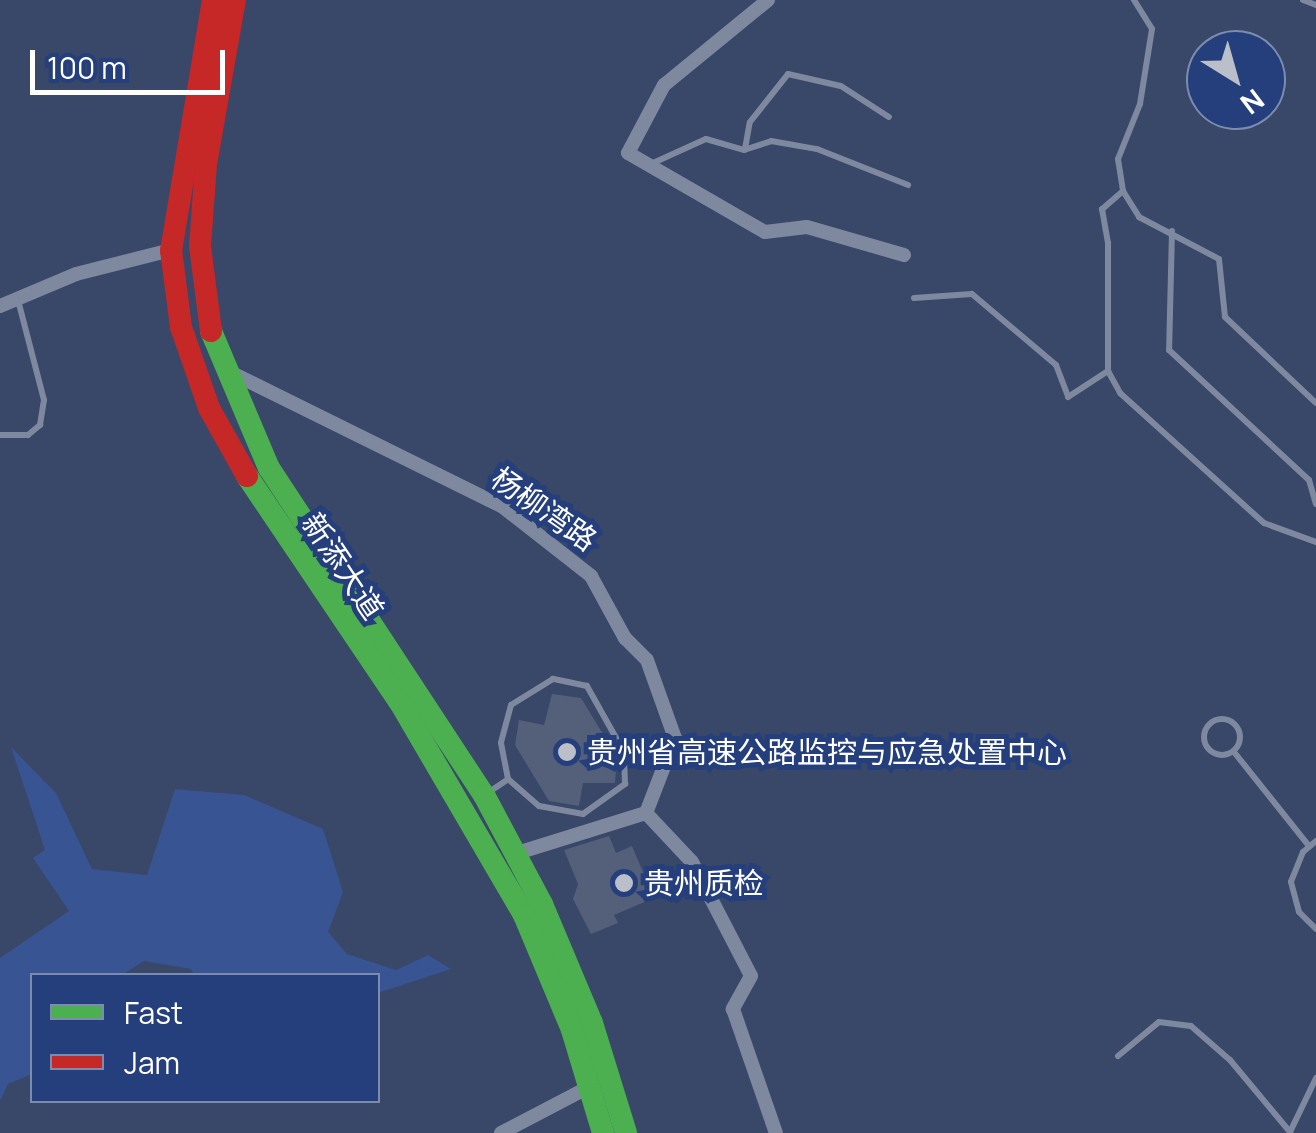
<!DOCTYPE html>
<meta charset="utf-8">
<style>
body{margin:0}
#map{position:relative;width:1316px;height:1133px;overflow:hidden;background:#394768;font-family:Manrope,"Noto Sans SC",sans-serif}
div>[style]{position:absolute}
.green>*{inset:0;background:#395493}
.building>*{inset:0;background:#545f7a}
.lane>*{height:6px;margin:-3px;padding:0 3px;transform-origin:3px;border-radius:3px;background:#7e889f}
.lane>.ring{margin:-3px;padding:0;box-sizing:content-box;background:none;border:6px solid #7e889f;border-radius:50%}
.street>*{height:14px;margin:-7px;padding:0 7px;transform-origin:7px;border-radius:7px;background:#7e889f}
.fast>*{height:22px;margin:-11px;padding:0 11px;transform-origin:11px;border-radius:11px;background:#4caf50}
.jam>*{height:22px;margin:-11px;padding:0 11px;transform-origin:11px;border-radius:11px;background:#c62828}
.dots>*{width:28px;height:28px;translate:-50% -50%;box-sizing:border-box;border:5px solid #253f7c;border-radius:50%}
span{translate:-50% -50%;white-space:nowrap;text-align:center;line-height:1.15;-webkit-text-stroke:10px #253f7c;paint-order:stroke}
.street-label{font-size:30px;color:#fff}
.poi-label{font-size:30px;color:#fff}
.left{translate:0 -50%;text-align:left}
.legend{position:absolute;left:30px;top:973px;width:350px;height:130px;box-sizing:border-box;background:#253f7c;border:2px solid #7c8cb0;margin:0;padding:12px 18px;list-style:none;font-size:30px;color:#fff}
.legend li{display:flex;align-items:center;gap:20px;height:50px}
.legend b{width:50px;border:2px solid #7c8cb0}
.north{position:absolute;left:1186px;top:30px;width:100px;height:100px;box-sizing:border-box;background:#253f7c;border:2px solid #7c8cb0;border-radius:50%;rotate:143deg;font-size:28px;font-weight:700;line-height:40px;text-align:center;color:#fff}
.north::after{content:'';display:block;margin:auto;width:35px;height:45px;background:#babfca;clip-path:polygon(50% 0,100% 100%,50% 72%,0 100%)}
.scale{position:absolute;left:30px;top:50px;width:195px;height:45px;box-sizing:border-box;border:5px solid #fff;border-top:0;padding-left:12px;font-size:30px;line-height:35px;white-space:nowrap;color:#fff;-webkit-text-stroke:8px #253f7c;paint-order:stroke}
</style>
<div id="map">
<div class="green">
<div style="clip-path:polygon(11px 747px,56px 793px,92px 869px,147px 875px,175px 789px,244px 795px,323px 829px,343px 892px,328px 932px,347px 954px,396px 970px,428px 955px,451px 969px,378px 993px,378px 976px,194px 975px,191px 969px,144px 961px,122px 975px,32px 976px,32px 1074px,8px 1084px,0 1101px,0 958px,69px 911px,33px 858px,45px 850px)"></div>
</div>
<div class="building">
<div style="clip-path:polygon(552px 694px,581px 698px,617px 757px,615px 783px,583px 783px,579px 806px,549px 801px,515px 745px,519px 720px,544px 725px)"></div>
<div style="clip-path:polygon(609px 836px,616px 853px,632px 846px,654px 898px,614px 915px,618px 923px,591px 934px,573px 899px,578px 884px,564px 850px)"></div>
</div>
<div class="lane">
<div style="left:1134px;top:0;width:34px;rotate:58deg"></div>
<div style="left:1152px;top:29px;width:76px;rotate:99.1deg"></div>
<div style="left:1140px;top:104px;width:59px;rotate:111.8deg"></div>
<div style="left:1118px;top:159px;width:32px;rotate:81deg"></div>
<div style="left:1123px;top:191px;width:31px;rotate:58deg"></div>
<div style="left:1139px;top:217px;width:90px;rotate:27.7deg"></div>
<div style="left:1219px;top:259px;width:58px;rotate:84.1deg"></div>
<div style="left:1225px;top:317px;width:125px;rotate:43.4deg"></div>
<div style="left:1303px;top:0;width:14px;rotate:21deg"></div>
<div style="left:745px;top:149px;width:27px;rotate:-80deg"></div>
<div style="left:750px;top:122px;width:61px;rotate:-51.6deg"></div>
<div style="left:788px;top:74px;width:54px;rotate:12.8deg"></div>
<div style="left:841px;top:86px;width:57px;rotate:32.9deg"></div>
<div style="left:653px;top:163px;width:58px;rotate:-24.4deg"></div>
<div style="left:706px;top:139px;width:40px;rotate:16deg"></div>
<div style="left:744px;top:150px;width:28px;rotate:-18deg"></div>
<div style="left:771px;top:141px;width:47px;rotate:9.9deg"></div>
<div style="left:817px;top:149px;width:98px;rotate:21.6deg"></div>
<div style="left:1123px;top:191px;width:28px;rotate:139deg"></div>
<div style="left:1102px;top:209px;width:35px;rotate:80deg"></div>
<div style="left:1108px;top:243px;width:128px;rotate:90deg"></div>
<div style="left:1108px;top:371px;width:25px;rotate:61deg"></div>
<div style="left:1120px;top:393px;width:194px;rotate:42.1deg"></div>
<div style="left:1264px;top:523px;width:55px;rotate:20.1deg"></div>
<div style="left:1172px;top:231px;width:119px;rotate:91.4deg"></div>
<div style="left:1169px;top:350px;width:191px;rotate:42.9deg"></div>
<div style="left:1309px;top:480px;width:25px;rotate:74deg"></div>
<div style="left:914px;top:298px;width:58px;rotate:-3.9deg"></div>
<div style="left:972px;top:294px;width:110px;rotate:40.2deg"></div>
<div style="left:1056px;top:365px;width:34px;rotate:69deg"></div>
<div style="left:1068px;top:397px;width:48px;rotate:-33deg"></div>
<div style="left:0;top:435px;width:28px"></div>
<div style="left:28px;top:435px;width:16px;rotate:-40deg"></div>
<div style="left:40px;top:425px;width:25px;rotate:-81deg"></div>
<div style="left:44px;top:400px;width:103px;rotate:-104.6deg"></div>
<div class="ring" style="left:1204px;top:719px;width:30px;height:30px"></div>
<div style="left:1234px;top:752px;width:120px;rotate:51.4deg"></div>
<div style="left:489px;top:792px;width:23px;rotate:-34deg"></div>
<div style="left:508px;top:779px;width:41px;rotate:41.1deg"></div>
<div style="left:539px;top:806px;width:45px;rotate:10.3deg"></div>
<div style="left:583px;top:814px;width:52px;rotate:-35.5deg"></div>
<div style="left:625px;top:784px;width:32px;rotate:-92deg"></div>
<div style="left:624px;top:752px;width:76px;rotate:-119.3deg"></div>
<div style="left:587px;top:686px;width:35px;rotate:-168deg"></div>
<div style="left:553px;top:679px;width:49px;rotate:148.2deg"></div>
<div style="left:511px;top:705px;width:39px;rotate:105deg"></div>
<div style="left:501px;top:743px;width:37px;rotate:79deg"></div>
<div style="left:1316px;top:841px;width:17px;rotate:140deg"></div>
<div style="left:1303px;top:852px;width:32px;rotate:112deg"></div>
<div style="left:1291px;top:882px;width:31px;rotate:75deg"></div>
<div style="left:1299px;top:912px;width:24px;rotate:45deg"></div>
<div style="left:1118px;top:1056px;width:53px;rotate:-39.7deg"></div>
<div style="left:1159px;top:1022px;width:32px;rotate:7deg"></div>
<div style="left:1191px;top:1026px;width:52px;rotate:41.1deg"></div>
<div style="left:1230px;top:1060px;width:94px;rotate:50.2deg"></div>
<div style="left:1290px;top:1132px;width:60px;rotate:-64.3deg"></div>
</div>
<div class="street">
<div style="left:768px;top:0;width:134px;rotate:140.7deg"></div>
<div style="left:664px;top:85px;width:77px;rotate:117.9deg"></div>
<div style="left:628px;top:153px;width:158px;rotate:30deg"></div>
<div style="left:765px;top:232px;width:42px;rotate:-6.8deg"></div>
<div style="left:807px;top:227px;width:101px;rotate:16.1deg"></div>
<div style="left:0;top:306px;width:82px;rotate:-22.8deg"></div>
<div style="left:76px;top:274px;width:98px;rotate:-14.2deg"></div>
<div style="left:228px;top:371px;width:307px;rotate:26.3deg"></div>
<div style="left:503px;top:507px;width:112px;rotate:38.1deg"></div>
<div style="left:591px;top:576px;width:71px;rotate:61.3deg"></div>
<div style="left:625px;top:638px;width:31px;rotate:45deg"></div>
<div style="left:647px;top:660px;width:83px;rotate:70.3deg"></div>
<div style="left:675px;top:738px;width:80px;rotate:111.1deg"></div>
<div style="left:646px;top:813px;width:67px;rotate:46.8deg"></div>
<div style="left:692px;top:862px;width:128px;rotate:62.6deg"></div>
<div style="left:751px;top:976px;width:38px;rotate:119deg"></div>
<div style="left:733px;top:1009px;width:131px;rotate:70.9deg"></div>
<div style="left:514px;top:854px;width:138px;rotate:-17.3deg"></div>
<div style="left:501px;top:1133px;width:99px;rotate:-27.6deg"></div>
</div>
<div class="fast">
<div style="left:211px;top:331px;width:149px;rotate:67.1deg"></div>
<div style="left:269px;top:468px;width:391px;rotate:56.7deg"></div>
<div style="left:484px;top:795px;width:123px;rotate:62deg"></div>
<div style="left:542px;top:904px;width:129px;rotate:67.2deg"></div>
<div style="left:592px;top:1023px;width:115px;rotate:72.8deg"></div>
<div style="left:247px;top:476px;width:272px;rotate:56deg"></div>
<div style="left:399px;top:701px;width:248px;rotate:59.7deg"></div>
<div style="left:524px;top:915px;width:125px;rotate:67.3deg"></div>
<div style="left:572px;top:1030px;width:108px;rotate:73.2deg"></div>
</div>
<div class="jam">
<div style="left:213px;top:0;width:254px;rotate:99.5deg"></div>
<div style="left:171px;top:250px;width:78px;rotate:82.6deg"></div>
<div style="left:181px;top:327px;width:86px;rotate:70.9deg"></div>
<div style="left:209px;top:408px;width:78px;rotate:60.8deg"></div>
<div style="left:211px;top:331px;width:86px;rotate:-97.4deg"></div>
<div style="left:200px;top:246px;width:82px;rotate:-85.8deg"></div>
<div style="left:206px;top:164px;width:167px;rotate:-80deg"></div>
</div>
<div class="dots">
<div style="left:567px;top:752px;background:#babfca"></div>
<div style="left:624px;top:883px;background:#babfca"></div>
</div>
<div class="street-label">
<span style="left:544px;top:509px;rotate:35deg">杨柳湾路</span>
<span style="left:343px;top:566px;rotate:56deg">新添大道</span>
</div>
<div class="poi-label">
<span class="left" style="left:587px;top:752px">贵州省高速公路监控与应急处置中心</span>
<span class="left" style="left:644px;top:883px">贵州质检</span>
</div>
<ul class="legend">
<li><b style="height:12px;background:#4caf50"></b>Fast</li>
<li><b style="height:12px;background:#c62828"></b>Jam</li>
</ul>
<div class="north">N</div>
<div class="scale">100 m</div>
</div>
